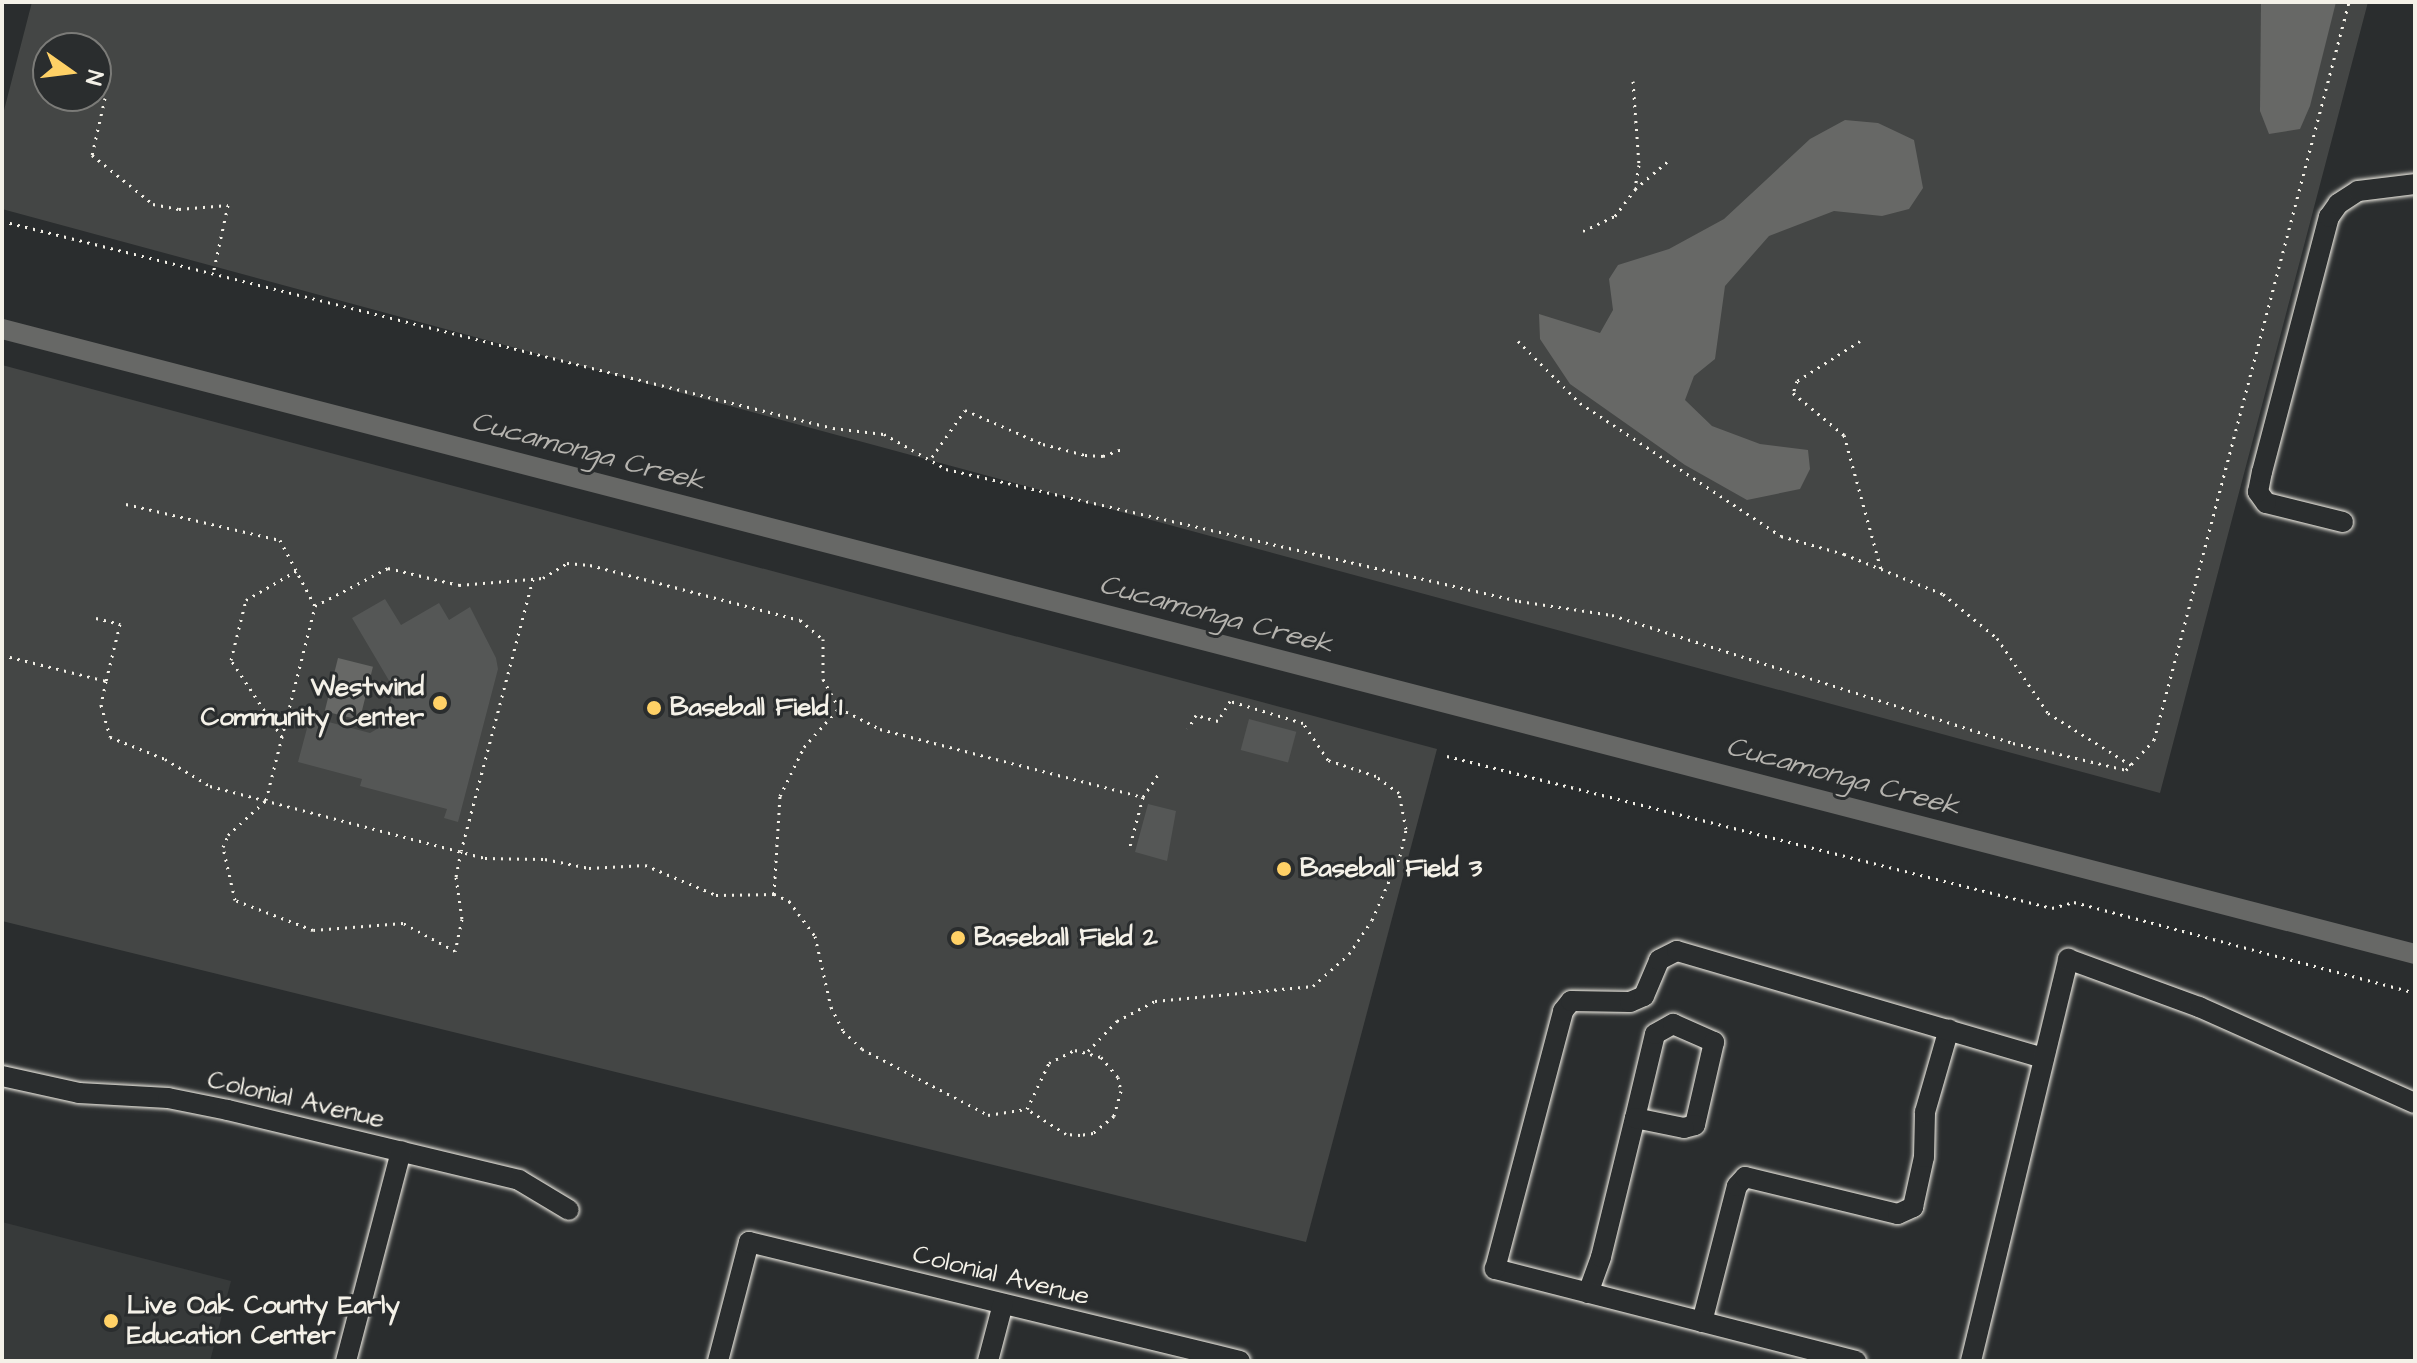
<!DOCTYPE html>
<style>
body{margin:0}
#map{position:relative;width:2417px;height:1363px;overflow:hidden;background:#2a2d2e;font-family:"Architects Daughter",sans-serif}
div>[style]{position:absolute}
.built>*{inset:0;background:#373a3a}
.green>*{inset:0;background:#444645}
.water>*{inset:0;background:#676866;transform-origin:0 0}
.canal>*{height:20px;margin:-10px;padding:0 10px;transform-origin:10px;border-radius:10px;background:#676866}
.building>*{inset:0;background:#555756;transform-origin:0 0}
.path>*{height:3px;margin-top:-1.5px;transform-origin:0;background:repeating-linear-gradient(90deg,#f4f1e8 0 2px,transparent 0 8px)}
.roads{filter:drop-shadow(0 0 2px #f4f1e8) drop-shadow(0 0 2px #f4f1e8)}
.minor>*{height:20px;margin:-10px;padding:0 10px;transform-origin:10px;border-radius:10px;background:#2a2d2e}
.dots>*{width:22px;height:22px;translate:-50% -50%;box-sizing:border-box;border:4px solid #2a2d2e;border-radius:50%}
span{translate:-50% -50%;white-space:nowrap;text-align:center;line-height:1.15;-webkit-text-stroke:6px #2a2d2e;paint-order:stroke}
.poi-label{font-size:26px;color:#f4f1e8;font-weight:700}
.right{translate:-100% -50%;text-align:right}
.left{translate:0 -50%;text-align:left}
.street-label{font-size:26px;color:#f4f1e8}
.water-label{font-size:28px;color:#b5b3ae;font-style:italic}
.frame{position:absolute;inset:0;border:4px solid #f4f1e8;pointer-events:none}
.north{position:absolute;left:32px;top:32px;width:80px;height:80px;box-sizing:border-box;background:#2a2d2e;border:2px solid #7b7b78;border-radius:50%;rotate:104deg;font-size:22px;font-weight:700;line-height:32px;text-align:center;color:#f4f1e8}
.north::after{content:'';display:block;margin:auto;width:28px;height:36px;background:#ffd166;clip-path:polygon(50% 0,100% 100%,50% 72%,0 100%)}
</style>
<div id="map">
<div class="built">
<div style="clip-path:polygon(2px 1222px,231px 1281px,210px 1361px,2px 1361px)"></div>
</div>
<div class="green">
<div style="clip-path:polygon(evenodd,32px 2px,2368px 2px,2160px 793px,2px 209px,2px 118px,32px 2px,48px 48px,96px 48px,96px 96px,48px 96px,48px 48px)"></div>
<div style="clip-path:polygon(2px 365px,1437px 749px,1306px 1242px,2px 921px)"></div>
</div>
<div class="water">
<div style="clip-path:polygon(2261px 2px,2336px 2px,2310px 106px,2300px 129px,2269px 134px,2260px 111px)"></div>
<div style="clip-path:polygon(1845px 120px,1878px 123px,1914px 140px,1923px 188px,1909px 209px,1882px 216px,1834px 211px,1769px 236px,1725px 286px,1715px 359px,1694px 376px,1685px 400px,1712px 426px,1760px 444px,1808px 450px,1810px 469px,1800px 489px,1747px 500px,1685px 465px,1570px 384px,1540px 339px,1539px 314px,1600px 333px,1613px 310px,1609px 279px,1618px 265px,1669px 249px,1724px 219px,1810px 139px)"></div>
<div style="left:338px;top:658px;width:36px;height:55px;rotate:14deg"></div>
</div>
<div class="canal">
<div style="left:2px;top:329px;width:2493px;rotate:14.52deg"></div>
</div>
<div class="building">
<div style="clip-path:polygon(385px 599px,401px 625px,439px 603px,449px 620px,470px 607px,496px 658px,498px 669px,458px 822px,444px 818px,447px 809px,360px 786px,362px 779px,298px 762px,310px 717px,370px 733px,384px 725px,394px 689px,352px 618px)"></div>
<div style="left:1249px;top:719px;width:49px;height:32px;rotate:15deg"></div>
<div style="clip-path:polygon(1148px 804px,1176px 811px,1167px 861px,1135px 852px)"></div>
</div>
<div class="path">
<div style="left:1633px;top:81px;width:84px;rotate:85.9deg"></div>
<div style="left:1639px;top:165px;width:23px;rotate:100deg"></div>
<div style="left:105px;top:98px;width:58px;rotate:102.8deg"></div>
<div style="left:92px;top:155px;width:78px;rotate:38.8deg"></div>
<div style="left:153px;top:204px;width:26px;rotate:11deg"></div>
<div style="left:179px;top:209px;width:49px;rotate:-4.7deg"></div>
<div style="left:228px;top:205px;width:71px;rotate:102.3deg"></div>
<div style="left:2px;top:221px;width:856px;rotate:13.99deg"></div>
<div style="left:833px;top:428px;width:51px;rotate:6.7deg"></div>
<div style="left:884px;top:434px;width:71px;rotate:29.4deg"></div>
<div style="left:946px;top:469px;width:588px;rotate:12.97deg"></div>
<div style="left:1519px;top:601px;width:94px;rotate:8.6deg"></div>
<div style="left:1612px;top:615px;width:421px;rotate:17.7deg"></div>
<div style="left:2013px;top:743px;width:116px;rotate:13.4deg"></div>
<div style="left:2126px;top:770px;width:41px;rotate:-47deg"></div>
<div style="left:2154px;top:740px;width:763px;rotate:-75.2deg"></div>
<div style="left:1583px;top:231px;width:35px;rotate:-25deg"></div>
<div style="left:1615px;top:216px;width:34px;rotate:-53deg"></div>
<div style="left:1635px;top:189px;width:42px;rotate:-40.2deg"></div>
<div style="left:1518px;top:341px;width:88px;rotate:45deg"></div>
<div style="left:1580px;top:403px;width:241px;rotate:33.5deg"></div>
<div style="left:1781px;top:536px;width:66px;rotate:15.9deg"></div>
<div style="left:1844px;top:554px;width:107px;rotate:22deg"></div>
<div style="left:1943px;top:594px;width:70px;rotate:39.2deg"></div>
<div style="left:1997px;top:638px;width:91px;rotate:55.8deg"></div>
<div style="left:2048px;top:713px;width:98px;rotate:32.1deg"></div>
<div style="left:1860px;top:341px;width:75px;rotate:147.6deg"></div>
<div style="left:1797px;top:381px;width:13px;rotate:108deg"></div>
<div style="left:1793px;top:393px;width:66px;rotate:39.5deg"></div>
<div style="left:1844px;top:435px;width:139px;rotate:74.6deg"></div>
<div style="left:932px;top:457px;width:57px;rotate:-54.9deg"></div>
<div style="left:965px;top:410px;width:85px;rotate:23.6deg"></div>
<div style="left:1043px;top:444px;width:43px;rotate:14.7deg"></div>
<div style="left:1085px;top:455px;width:18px;rotate:3deg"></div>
<div style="left:1103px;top:456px;width:23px;rotate:-20deg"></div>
<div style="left:126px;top:504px;width:158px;rotate:13.2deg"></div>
<div style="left:280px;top:540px;width:75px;rotate:62.1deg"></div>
<div style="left:533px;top:579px;width:281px;rotate:104.8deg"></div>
<div style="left:461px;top:851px;width:26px;rotate:101deg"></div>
<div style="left:456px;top:877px;width:42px;rotate:81.9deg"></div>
<div style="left:462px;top:919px;width:33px;rotate:102deg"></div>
<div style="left:455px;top:951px;width:59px;rotate:-151.7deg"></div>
<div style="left:403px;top:923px;width:90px;rotate:175.6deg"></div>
<div style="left:313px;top:930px;width:84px;rotate:-159deg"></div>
<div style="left:235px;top:900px;width:54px;rotate:-102.8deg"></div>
<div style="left:223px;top:847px;width:13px;rotate:-67deg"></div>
<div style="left:228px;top:835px;width:52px;rotate:-42.6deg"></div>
<div style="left:266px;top:800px;width:200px;rotate:-75.8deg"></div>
<div style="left:315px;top:606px;width:82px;rotate:-27.5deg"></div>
<div style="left:388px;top:568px;width:73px;rotate:13.5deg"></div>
<div style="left:459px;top:585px;width:84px;rotate:-4.8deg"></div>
<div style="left:543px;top:578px;width:28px;rotate:-32deg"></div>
<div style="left:567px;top:563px;width:23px;rotate:5deg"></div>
<div style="left:590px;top:565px;width:217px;rotate:14.7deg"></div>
<div style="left:800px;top:620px;width:30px;rotate:40deg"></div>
<div style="left:823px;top:639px;width:40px;rotate:90deg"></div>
<div style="left:823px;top:679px;width:33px;rotate:61deg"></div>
<div style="left:96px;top:618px;width:25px;rotate:14deg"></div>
<div style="left:120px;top:624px;width:59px;rotate:103.8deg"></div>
<div style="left:2px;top:655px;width:107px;rotate:14deg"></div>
<div style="left:106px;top:681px;width:25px;rotate:102deg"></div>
<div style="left:101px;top:705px;width:33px;rotate:74deg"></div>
<div style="left:110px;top:737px;width:59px;rotate:21.8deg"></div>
<div style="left:165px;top:759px;width:52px;rotate:31deg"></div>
<div style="left:210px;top:786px;width:284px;rotate:14.7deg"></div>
<div style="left:485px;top:858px;width:60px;rotate:1deg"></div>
<div style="left:545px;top:859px;width:45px;rotate:11.6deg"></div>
<div style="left:589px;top:868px;width:56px;rotate:-3.1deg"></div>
<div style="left:645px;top:865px;width:77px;rotate:22.9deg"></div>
<div style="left:716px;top:895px;width:58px;rotate:-1deg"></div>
<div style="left:774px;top:894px;width:17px;rotate:25deg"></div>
<div style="left:789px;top:901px;width:44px;rotate:53.4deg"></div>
<div style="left:815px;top:936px;width:73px;rotate:77.3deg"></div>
<div style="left:831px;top:1007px;width:27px;rotate:63deg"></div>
<div style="left:843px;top:1031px;width:26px;rotate:43deg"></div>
<div style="left:862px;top:1049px;width:142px;rotate:27.6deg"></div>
<div style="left:988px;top:1115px;width:39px;rotate:-9deg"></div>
<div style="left:282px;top:737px;width:92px;rotate:-123.5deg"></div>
<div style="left:231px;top:660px;width:62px;rotate:-76deg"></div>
<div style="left:246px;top:600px;width:58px;rotate:-30.1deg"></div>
<div style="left:1447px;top:756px;width:624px;rotate:14.1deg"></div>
<div style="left:2052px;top:908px;width:23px;rotate:-15deg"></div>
<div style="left:2074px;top:902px;width:353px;rotate:14.9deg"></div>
<div style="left:1143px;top:797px;width:29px;rotate:-56deg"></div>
<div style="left:774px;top:894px;width:98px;rotate:-86.5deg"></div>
<div style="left:780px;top:796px;width:55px;rotate:-63.9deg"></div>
<div style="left:804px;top:747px;width:52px;rotate:-48.1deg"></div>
<div style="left:839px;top:708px;width:46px;rotate:27.1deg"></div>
<div style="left:880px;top:729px;width:272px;rotate:14.5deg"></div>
<div style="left:1143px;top:797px;width:55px;rotate:104.8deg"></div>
<div style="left:1075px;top:1050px;width:27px;rotate:15deg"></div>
<div style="left:1101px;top:1057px;width:26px;rotate:50deg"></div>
<div style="left:1118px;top:1077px;width:14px;rotate:78deg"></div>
<div style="left:1121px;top:1091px;width:26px;rotate:106deg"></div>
<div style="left:1114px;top:1116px;width:27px;rotate:141deg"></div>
<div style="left:1093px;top:1133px;width:13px;rotate:171deg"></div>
<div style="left:1080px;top:1135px;width:14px;rotate:-176deg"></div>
<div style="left:1066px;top:1134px;width:46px;rotate:-147.3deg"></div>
<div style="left:1027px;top:1109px;width:51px;rotate:-64.4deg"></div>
<div style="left:1049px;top:1063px;width:29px;rotate:-27deg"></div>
<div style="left:1088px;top:1051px;width:42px;rotate:-46deg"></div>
<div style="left:1117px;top:1021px;width:43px;rotate:-27.8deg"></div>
<div style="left:1155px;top:1001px;width:159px;rotate:-5.4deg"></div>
<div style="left:1313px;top:986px;width:48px;rotate:-41.6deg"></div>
<div style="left:1349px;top:954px;width:41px;rotate:-55.9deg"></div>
<div style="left:1372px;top:920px;width:70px;rotate:-66.4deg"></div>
<div style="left:1400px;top:856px;width:28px;rotate:-77deg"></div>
<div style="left:1406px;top:829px;width:37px;rotate:-101deg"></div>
<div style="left:1399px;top:793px;width:29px;rotate:-144deg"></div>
<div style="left:1376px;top:776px;width:51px;rotate:-161.6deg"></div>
<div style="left:1328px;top:760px;width:45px;rotate:-124deg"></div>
<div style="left:1303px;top:723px;width:76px;rotate:-163.2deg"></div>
<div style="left:1230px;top:701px;width:23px;rotate:121deg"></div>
<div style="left:1218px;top:721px;width:23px;rotate:-165deg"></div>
<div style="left:1196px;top:715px;width:16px;rotate:120deg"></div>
</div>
<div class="roads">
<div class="minor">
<div style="left:2343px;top:522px;width:79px;rotate:-166.1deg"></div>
<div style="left:2266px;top:503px;width:14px;rotate:-126deg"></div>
<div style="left:2258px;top:492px;width:20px;rotate:-79deg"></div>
<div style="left:2262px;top:472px;width:264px;rotate:-75.3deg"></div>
<div style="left:2329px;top:217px;width:16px;rotate:-55deg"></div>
<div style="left:2338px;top:204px;width:24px;rotate:-33deg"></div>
<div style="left:2358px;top:191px;width:57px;rotate:-7deg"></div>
<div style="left:2px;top:1076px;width:79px;rotate:12.4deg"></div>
<div style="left:79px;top:1093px;width:89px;rotate:3.2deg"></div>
<div style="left:168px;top:1098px;width:61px;rotate:11.3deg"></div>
<div style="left:228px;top:1110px;width:299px;rotate:13.5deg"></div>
<div style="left:519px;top:1180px;width:58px;rotate:31deg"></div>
<div style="left:1588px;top:1293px;width:38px;rotate:-70deg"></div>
<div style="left:1601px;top:1257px;width:143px;rotate:-76.3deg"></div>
<div style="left:1635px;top:1118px;width:86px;rotate:-76.6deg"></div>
<div style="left:1655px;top:1034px;width:21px;rotate:-29deg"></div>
<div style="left:1673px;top:1024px;width:45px;rotate:23.7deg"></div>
<div style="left:1714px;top:1042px;width:85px;rotate:102.9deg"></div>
<div style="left:1695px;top:1125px;width:11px;rotate:165deg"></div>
<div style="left:1684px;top:1128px;width:50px;rotate:-168.5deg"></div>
<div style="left:1702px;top:1322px;width:140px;rotate:-75.6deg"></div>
<div style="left:1737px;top:1186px;width:12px;rotate:-48deg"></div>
<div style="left:1745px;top:1177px;width:157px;rotate:13.6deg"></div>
<div style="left:1898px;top:1214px;width:17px;rotate:-25deg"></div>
<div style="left:1913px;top:1207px;width:51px;rotate:-77.6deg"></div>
<div style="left:1924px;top:1157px;width:45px;rotate:-88.7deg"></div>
<div style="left:1925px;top:1112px;width:86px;rotate:-73.9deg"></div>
<div style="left:346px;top:1361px;width:217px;rotate:-75.3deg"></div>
<div style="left:718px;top:1361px;width:123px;rotate:-75.4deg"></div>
<div style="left:749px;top:1242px;width:505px;rotate:13.62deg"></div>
<div style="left:988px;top:1361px;width:59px;rotate:-75.3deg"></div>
<div style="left:1856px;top:1361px;width:373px;rotate:-165.7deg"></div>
<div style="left:1495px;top:1269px;width:267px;rotate:-75.2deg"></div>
<div style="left:1563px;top:1011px;width:13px;rotate:-51deg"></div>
<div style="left:1571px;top:1001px;width:59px;rotate:1deg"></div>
<div style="left:1630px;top:1002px;width:15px;rotate:-23deg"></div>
<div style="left:1644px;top:996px;width:39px;rotate:-67deg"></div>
<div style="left:1659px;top:960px;width:20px;rotate:-27deg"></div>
<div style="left:1677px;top:951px;width:382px;rotate:16.3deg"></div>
<div style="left:1971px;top:1361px;width:414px;rotate:-76.4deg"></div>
<div style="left:2068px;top:959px;width:140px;rotate:20.1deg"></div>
<div style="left:2199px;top:1007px;width:236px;rotate:24deg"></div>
</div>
</div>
<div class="dots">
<div style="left:440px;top:703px;background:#ffd166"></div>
<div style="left:654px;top:708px;background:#ffd166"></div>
<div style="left:1284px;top:869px;background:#ffd166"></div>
<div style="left:958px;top:938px;background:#ffd166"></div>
<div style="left:111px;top:1321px;background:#ffd166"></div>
</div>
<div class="poi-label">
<span class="right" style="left:424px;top:703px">Westwind<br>Community Center</span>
<span class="left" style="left:670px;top:708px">Baseball Field 1</span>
<span class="left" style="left:1300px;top:869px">Baseball Field 3</span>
<span class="left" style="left:974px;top:938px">Baseball Field 2</span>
<span class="left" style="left:127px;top:1321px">Live Oak County Early<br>Education Center</span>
</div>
<div class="street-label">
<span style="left:296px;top:1100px;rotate:13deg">Colonial Avenue</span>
<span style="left:1001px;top:1276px;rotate:14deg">Colonial Avenue</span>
</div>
<div class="water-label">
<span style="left:588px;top:452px;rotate:15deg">Cucamonga Creek</span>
<span style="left:1216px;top:615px;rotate:15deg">Cucamonga Creek</span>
<span style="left:1843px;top:777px;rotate:15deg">Cucamonga Creek</span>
</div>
<div class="frame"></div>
<div class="north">N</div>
</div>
